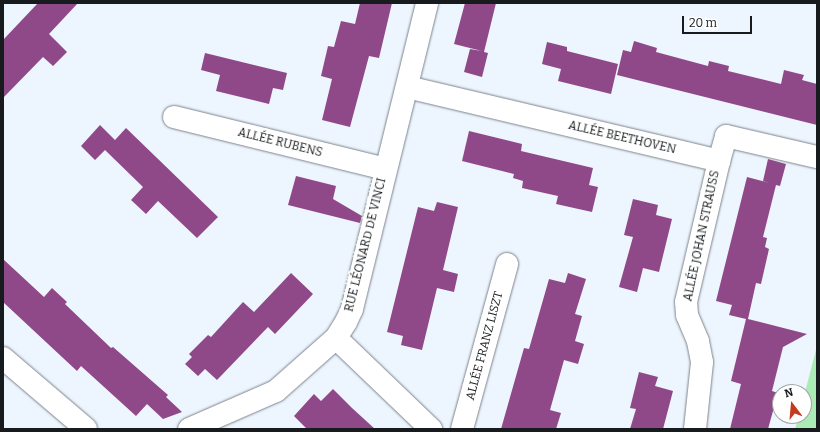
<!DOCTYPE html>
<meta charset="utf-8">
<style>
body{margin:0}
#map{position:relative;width:820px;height:432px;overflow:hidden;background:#edf5fe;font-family:Bitter,serif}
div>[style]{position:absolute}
.green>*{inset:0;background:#aaebb6}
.building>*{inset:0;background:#904988}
.roads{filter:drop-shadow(0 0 1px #7c838b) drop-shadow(0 0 1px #7c838b)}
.minor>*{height:22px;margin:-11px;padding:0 11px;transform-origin:11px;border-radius:11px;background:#fff}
span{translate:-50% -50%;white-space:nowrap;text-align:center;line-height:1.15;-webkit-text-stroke:4px #fff;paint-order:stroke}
.street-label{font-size:12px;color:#181b1d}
.frame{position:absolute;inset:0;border:4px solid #181b1d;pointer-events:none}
.north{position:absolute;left:772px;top:384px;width:40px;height:40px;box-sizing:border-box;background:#fff;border:1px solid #a3a4a5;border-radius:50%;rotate:344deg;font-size:11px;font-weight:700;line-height:16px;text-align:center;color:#181b1d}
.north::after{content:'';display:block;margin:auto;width:14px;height:18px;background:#c53a1e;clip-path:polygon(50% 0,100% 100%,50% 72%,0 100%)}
.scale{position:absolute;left:682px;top:16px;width:70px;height:18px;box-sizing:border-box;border:2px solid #181b1d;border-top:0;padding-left:5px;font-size:12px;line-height:14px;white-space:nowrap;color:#181b1d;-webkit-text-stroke:3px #fff;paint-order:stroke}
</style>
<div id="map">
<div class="green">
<div style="clip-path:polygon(817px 346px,817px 429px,795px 429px,799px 416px,804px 416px,804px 396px)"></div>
</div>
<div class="building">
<div style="clip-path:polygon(38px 3px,78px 3px,49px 34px,67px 52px,53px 66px,43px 57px,3px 98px,3px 40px)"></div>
<div style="clip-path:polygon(360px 3px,392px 3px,379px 58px,369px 56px,350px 127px,322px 120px,332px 79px,321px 76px,328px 46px,334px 47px,341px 21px,355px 24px)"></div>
<div style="clip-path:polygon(465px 3px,496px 3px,484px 52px,488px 53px,482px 77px,464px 72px,470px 49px,482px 51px,454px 44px)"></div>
<div style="clip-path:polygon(634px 41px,657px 48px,656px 52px,708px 66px,709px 61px,729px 66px,728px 71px,781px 84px,784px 70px,804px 75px,802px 80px,817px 84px,817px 125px,617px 75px,623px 50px,631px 52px)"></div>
<div style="clip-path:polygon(547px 42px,567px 47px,567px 51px,618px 64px,611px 94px,558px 81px,561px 69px,542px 64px)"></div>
<div style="clip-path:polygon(205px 53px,287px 73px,283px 90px,273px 88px,269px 104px,216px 91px,220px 75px,201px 70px)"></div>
<div style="clip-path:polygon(100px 125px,115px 140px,126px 128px,218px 217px,197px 238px,158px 201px,146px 214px,131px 200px,143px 187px,105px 150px,95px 160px,81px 146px)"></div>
<div style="clip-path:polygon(469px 131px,522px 144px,521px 151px,593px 168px,589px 185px,598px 187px,592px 212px,556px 204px,558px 196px,522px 188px,523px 181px,513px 178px,514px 174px,462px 161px)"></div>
<div style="clip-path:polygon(768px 159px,786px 164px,780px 186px,776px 185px,763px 237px,767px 238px,765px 247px,769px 249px,761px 284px,756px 283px,748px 319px,807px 334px,783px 347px,772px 391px,778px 393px,768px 429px,730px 429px,741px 384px,731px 381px,746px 319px,729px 315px,732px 305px,716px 301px,747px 177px,770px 183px,763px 181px)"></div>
<div style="clip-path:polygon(296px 176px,336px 186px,333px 199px,362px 216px,360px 223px,288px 205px)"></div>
<div style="clip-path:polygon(633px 199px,658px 205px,656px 215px,672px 219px,659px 272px,643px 268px,637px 292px,619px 287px,633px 237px,624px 235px)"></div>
<div style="clip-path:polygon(437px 202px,458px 207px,443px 270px,458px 274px,454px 292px,437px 288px,422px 350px,401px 345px,403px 336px,387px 332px,418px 207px,434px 211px)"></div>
<div style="clip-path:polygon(3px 259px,44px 297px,52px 288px,67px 302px,65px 304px,111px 348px,113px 347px,168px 395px,166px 397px,182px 412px,163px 419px,147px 404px,136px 416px,81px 366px,77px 371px,3px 302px)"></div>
<div style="clip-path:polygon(291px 273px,313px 294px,275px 334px,268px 327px,217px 380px,205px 369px,198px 376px,185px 364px,192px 357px,189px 354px,208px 335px,211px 337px,243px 302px,254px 312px)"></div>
<div style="clip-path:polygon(568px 273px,586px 279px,575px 314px,582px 316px,575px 341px,584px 344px,578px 364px,564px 360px,550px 410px,561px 413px,556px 429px,501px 429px,524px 348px,529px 349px,549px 279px,565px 283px)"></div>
<div style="clip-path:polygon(639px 372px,658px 377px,655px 386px,673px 391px,663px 429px,630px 429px,636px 409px,630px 408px)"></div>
<div style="clip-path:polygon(333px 389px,352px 408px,375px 429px,307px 429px,294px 416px,314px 394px,321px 401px)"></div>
</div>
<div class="roads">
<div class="minor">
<div style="left:407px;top:87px;width:321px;rotate:13.3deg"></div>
<div style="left:719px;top:161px;width:26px;rotate:-74deg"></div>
<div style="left:726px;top:136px;width:93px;rotate:13deg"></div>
<div style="left:174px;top:117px;width:218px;rotate:13.8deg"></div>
<div style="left:336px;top:338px;width:132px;rotate:43.8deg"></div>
<div style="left:3px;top:358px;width:109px;rotate:40.5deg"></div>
<div style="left:189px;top:429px;width:95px;rotate:-23.6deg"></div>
<div style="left:276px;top:391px;width:80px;rotate:-41.5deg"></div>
<div style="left:336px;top:338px;width:19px;rotate:-58deg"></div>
<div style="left:346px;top:322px;width:14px;rotate:-65deg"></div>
<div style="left:352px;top:309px;width:315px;rotate:-76.2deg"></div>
<div style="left:462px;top:429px;width:171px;rotate:-74.7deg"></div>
<div style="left:695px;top:429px;width:67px;rotate:-84deg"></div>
<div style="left:702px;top:362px;width:21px;rotate:-101deg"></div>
<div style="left:698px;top:341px;width:28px;rotate:-113deg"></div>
<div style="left:687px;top:315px;width:13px;rotate:-94deg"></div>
<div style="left:686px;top:302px;width:145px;rotate:-76.8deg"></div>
</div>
</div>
<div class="street-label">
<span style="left:622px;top:138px;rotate:13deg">ALLÉE BEETHOVEN</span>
<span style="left:280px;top:143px;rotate:14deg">ALLÉE RUBENS</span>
<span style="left:702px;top:236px;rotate:-78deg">ALLÉE JOHAN STRAUSS</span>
<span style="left:366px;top:245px;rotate:-76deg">RUE LÉONARD DE VINCI</span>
<span style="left:485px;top:346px;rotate:-75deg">ALLÉE FRANZ LISZT</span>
</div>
<div class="frame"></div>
<div class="north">N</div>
<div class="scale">20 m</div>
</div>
